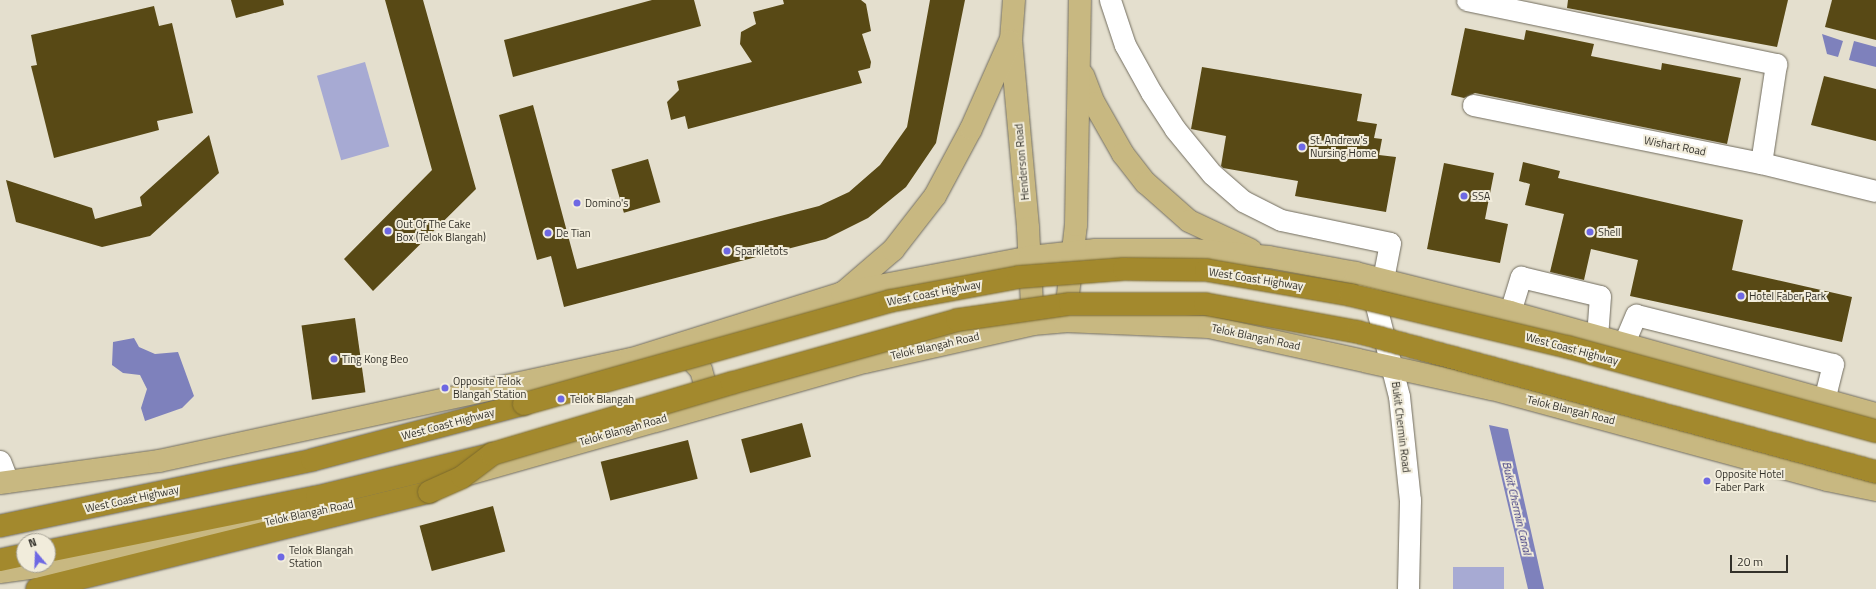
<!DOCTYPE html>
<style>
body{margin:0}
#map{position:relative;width:1876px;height:589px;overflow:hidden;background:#e4dfce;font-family:"Titillium Web",sans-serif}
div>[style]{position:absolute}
.green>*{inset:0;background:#a7aad3;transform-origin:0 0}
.water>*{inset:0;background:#7e81bc}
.building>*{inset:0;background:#584915;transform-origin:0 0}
.roads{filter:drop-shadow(0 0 1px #726d5f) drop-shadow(0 0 1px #726d5f)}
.minor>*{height:21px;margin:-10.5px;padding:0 10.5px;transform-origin:10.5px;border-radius:10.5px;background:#fff}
.major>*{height:22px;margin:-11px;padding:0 11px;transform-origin:11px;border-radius:11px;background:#c8b881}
.highway>*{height:22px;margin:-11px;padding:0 11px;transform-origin:11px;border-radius:11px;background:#a3892d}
.bridges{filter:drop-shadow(0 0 1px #7c6a2c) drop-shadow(0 0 1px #7c6a2c)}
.highway-bridge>*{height:22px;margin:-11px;padding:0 11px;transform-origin:11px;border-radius:11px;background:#a3892d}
.dots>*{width:11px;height:11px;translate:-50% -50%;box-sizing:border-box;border:2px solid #f1ecdb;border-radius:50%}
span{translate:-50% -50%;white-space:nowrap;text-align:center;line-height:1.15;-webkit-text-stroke:4px #f1ecdb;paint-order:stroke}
.poi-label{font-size:11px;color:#33312a}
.left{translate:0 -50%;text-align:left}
.street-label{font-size:11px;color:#33312a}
.water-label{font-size:12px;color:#37337c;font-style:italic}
.north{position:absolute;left:16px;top:533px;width:40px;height:40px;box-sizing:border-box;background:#f1ecdb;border:1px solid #a5a194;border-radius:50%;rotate:341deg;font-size:11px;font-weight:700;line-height:16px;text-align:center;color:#33312a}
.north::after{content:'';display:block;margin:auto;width:14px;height:18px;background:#6e68e3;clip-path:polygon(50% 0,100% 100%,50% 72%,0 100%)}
.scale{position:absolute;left:1730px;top:555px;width:58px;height:18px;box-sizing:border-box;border:2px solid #33312a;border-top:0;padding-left:5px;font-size:12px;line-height:14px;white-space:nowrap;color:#33312a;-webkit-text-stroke:3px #f1ecdb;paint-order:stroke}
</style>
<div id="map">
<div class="green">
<div style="left:365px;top:62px;width:88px;height:50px;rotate:74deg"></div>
<div style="left:1453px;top:567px;width:51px;height:22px"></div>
</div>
<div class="water">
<div style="clip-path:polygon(1822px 34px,1843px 41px,1838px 57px,1827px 54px)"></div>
<div style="clip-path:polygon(1854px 41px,1876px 47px,1876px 67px,1849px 60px)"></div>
<div style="clip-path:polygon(134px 338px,139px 347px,155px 354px,178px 352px,194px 396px,182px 408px,145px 421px,141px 408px,147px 389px,140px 375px,123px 373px,112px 365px,113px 342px)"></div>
<div style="clip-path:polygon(1489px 425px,1508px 429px,1544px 589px,1528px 589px)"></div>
</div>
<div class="building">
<div style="clip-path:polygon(231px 0,283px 0,284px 5px,236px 18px)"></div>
<div style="clip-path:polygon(385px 0,423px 0,476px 189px,373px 291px,344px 259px,432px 170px)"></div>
<div style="clip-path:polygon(652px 0,694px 0,701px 26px,513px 77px,504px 40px)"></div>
<div style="clip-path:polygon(783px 0,861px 0,866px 4px,871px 31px,862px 34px,871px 62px,870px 68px,858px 71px,862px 83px,688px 129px,685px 116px,671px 120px,667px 102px,679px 90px,677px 81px,752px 62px,740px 44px,741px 32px,756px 24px,753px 12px,784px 4px)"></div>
<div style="clip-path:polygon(930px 0,965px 0,936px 143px,906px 187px,868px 218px,826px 239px,564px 307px,551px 256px,537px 260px,499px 115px,533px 105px,577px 269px,819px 206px,849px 192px,880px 165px,907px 127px)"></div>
<div style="clip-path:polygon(1568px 0,1788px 0,1777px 47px,1567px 8px)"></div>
<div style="clip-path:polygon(1832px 0,1876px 0,1876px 40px,1825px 27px)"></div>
<div style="clip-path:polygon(154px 6px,159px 26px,172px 23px,193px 113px,157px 121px,159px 130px,54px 158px,31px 66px,37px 65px,31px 35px)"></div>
<div style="clip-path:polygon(1465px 28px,1524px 40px,1526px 30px,1594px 44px,1591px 56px,1661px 70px,1662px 63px,1741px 78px,1727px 144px,1475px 93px,1464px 98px,1451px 95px)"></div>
<div style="clip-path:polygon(1202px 67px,1362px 94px,1357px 121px,1377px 124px,1374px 138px,1382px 139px,1379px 155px,1396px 157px,1386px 212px,1295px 196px,1298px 181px,1223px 168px,1221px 166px,1226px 136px,1191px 129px)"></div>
<div style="clip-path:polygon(1824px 76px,1876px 89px,1876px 141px,1811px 125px)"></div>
<div style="clip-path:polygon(209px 135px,219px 173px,150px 236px,102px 247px,16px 222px,6px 180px,92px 208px,95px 219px,142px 206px,140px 197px)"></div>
<div style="left:648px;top:159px;width:45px;height:38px;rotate:74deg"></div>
<div style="clip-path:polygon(1523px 162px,1560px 171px,1558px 178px,1743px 220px,1732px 270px,1852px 297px,1842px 342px,1630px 296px,1638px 260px,1591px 249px,1584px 280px,1550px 272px,1564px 214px,1525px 205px,1530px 184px,1519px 181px)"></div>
<div style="clip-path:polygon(1444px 163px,1494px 173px,1485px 219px,1508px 224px,1500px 263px,1427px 249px)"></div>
<div style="left:355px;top:318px;width:75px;height:54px;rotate:82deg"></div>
<div style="left:802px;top:423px;width:35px;height:63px;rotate:75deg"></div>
<div style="left:688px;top:440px;width:40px;height:90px;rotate:76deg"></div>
<div style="left:493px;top:506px;width:47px;height:76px;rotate:75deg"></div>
</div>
<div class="roads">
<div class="minor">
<div style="left:1110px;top:0;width:47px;rotate:71.6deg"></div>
<div style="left:1125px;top:45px;width:54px;rotate:61deg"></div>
<div style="left:1151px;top:92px;width:44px;rotate:57deg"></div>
<div style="left:1175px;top:129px;width:58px;rotate:50.6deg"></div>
<div style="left:1212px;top:174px;width:41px;rotate:41.1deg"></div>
<div style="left:1243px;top:201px;width:42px;rotate:26.6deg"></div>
<div style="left:1281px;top:220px;width:111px;rotate:11.9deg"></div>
<div style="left:1390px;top:243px;width:37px;rotate:101deg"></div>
<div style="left:1467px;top:0;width:316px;rotate:11.7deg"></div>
<div style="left:1776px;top:64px;width:100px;rotate:98.6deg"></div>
<div style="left:1473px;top:105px;width:294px;rotate:11.4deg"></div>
<div style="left:1761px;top:163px;width:118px;rotate:13.7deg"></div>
<div style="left:1368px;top:287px;width:21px;rotate:67deg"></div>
<div style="left:1376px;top:306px;width:93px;rotate:75.7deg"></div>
<div style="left:1399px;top:396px;width:105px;rotate:84deg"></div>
<div style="left:1410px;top:500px;width:89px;rotate:91.3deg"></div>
<div style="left:1510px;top:312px;width:37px;rotate:-73deg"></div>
<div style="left:1521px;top:277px;width:81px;rotate:13.5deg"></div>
<div style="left:1600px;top:296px;width:41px;rotate:94.2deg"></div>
<div style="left:1623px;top:345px;width:33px;rotate:-67deg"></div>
<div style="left:1636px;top:315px;width:203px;rotate:14deg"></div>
<div style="left:1833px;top:364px;width:37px;rotate:104deg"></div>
<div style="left:0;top:461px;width:22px;rotate:69deg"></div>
</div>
<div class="major">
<div style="left:1014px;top:0;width:40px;rotate:94.3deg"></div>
<div style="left:1011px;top:40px;width:189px;rotate:84.8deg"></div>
<div style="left:1028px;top:228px;width:96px;rotate:87deg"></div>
<div style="left:1083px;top:75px;width:30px;rotate:69deg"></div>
<div style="left:1094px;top:103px;width:59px;rotate:60.4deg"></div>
<div style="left:1123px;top:154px;width:37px;rotate:52deg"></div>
<div style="left:1146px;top:183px;width:57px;rotate:41.5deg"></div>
<div style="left:1189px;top:221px;width:68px;rotate:25.1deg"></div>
<div style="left:844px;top:292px;width:65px;rotate:-40.6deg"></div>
<div style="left:893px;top:250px;width:68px;rotate:-52.1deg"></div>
<div style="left:935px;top:196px;width:76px;rotate:-61.8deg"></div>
<div style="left:971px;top:129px;width:96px;rotate:-66.1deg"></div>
<div style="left:1065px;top:321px;width:97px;rotate:-83.5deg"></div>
<div style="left:1076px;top:225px;width:225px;rotate:-89deg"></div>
<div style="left:674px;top:351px;width:15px;rotate:20deg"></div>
<div style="left:688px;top:356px;width:19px;rotate:47deg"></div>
<div style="left:701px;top:370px;width:19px;rotate:74deg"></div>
<div style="left:706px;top:388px;width:20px;rotate:105deg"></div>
<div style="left:465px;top:475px;width:416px;rotate:-15.8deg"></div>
<div style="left:865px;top:362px;width:172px;rotate:-12.7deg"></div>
<div style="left:1033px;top:324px;width:32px;rotate:-5deg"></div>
<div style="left:1065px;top:321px;width:144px;rotate:2.4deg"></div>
<div style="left:1209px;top:327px;width:290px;rotate:12.4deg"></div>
<div style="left:1492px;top:389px;width:347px;rotate:15.2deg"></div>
<div style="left:1827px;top:480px;width:50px;rotate:11.5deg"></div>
<div style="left:0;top:483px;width:161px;rotate:-7.9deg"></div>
<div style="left:159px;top:461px;width:484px;rotate:-12.2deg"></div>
<div style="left:632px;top:359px;width:220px;rotate:-17.4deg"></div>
<div style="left:842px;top:293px;width:191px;rotate:-10.8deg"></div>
<div style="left:1030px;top:257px;width:66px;rotate:-6.1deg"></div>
<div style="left:1096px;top:250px;width:98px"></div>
<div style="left:1194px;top:250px;width:75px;rotate:5.3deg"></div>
<div style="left:1269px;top:257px;width:88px;rotate:10.4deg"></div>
<div style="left:1356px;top:273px;width:159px;rotate:14.2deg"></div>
<div style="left:1510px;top:312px;width:380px;rotate:15.6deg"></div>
<div style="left:0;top:572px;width:75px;rotate:-7.7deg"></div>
<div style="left:74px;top:562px;width:196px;rotate:-11.8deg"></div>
</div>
<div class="highway">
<div style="left:0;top:526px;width:319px;rotate:-11.9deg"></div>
<div style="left:312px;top:460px;width:219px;rotate:-14.8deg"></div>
<div style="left:48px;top:551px;width:274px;rotate:-11.4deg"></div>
<div style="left:317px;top:497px;width:180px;rotate:-13.8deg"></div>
<div style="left:0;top:560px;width:25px;rotate:-12deg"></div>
<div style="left:37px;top:589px;width:404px;rotate:-13.9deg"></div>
</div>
</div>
<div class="bridges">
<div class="highway-bridge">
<div style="left:524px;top:404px;width:380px;rotate:-15.7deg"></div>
<div style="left:890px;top:301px;width:131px;rotate:-10.5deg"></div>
<div style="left:1019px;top:277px;width:105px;rotate:-4.4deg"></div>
<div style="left:1124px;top:269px;width:82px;rotate:0.7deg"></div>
<div style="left:1206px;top:270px;width:147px;rotate:9.8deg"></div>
<div style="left:1351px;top:295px;width:223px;rotate:13.5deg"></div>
<div style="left:1568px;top:347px;width:319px;rotate:15.3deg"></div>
<div style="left:429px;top:492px;width:36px;rotate:-24deg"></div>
<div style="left:462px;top:477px;width:38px;rotate:-37deg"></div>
<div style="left:492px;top:454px;width:250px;rotate:-16.5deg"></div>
<div style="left:732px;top:383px;width:234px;rotate:-15.6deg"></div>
<div style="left:957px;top:320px;width:114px;rotate:-8.1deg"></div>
<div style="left:1070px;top:304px;width:135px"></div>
<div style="left:1205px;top:304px;width:156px;rotate:10.4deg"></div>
<div style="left:1358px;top:332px;width:537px;rotate:15.12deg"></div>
</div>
</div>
<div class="dots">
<div style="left:1302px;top:147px;background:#6e68e3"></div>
<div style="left:1464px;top:196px;background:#6e68e3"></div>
<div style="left:577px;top:203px;background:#6e68e3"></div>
<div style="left:388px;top:231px;background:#6e68e3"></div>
<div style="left:1590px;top:232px;background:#6e68e3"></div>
<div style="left:548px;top:233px;background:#6e68e3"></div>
<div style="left:727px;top:251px;background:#6e68e3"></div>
<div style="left:1741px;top:296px;background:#6e68e3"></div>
<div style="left:334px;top:359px;background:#6e68e3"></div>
<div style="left:445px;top:388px;background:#6e68e3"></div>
<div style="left:561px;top:399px;background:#6e68e3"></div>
<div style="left:1707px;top:481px;background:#6e68e3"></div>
<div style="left:281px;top:557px;background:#6e68e3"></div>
</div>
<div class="poi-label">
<span class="left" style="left:1310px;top:147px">St. Andrew's<br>Nursing Home</span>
<span class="left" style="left:1472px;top:196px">SSA</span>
<span class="left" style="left:585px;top:203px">Domino's</span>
<span class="left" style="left:396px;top:231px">Out Of The Cake<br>Box (Telok Blangah)</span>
<span class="left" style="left:1598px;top:232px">Shell</span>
<span class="left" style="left:556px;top:233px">De Tian</span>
<span class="left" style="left:735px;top:251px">Sparkletots</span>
<span class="left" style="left:1749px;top:296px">Hotel Faber Park</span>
<span class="left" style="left:342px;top:359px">Ting Kong Beo</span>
<span class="left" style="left:453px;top:388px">Opposite Telok<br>Blangah Station</span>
<span class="left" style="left:570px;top:399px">Telok Blangah</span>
<span class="left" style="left:1715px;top:481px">Opposite Hotel<br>Faber Park</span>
<span class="left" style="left:289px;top:557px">Telok Blangah<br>Station</span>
</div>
<div class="street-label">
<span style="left:1675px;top:146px;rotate:11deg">Wishart Road</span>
<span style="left:1022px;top:162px;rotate:-95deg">Henderson Road</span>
<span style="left:1256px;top:279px;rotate:9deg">West Coast Highway</span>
<span style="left:934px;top:293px;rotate:-11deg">West Coast Highway</span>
<span style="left:1256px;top:337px;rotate:12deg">Telok Blangah Road</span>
<span style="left:935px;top:346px;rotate:-13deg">Telok Blangah Road</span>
<span style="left:1572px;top:349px;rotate:15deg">West Coast Highway</span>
<span style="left:1571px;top:410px;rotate:14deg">Telok Blangah Road</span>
<span style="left:448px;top:424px;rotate:-15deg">West Coast Highway</span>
<span style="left:1401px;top:427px;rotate:83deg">Bukit Chermin Road</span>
<span style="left:623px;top:430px;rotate:-16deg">Telok Blangah Road</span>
<span style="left:132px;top:499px;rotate:-12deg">West Coast Highway</span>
<span style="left:309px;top:513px;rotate:-12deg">Telok Blangah Road</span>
</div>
<div class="water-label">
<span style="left:1517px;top:508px;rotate:77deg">Bukit Chermin Canal</span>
</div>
<div class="north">N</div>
<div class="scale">20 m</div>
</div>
